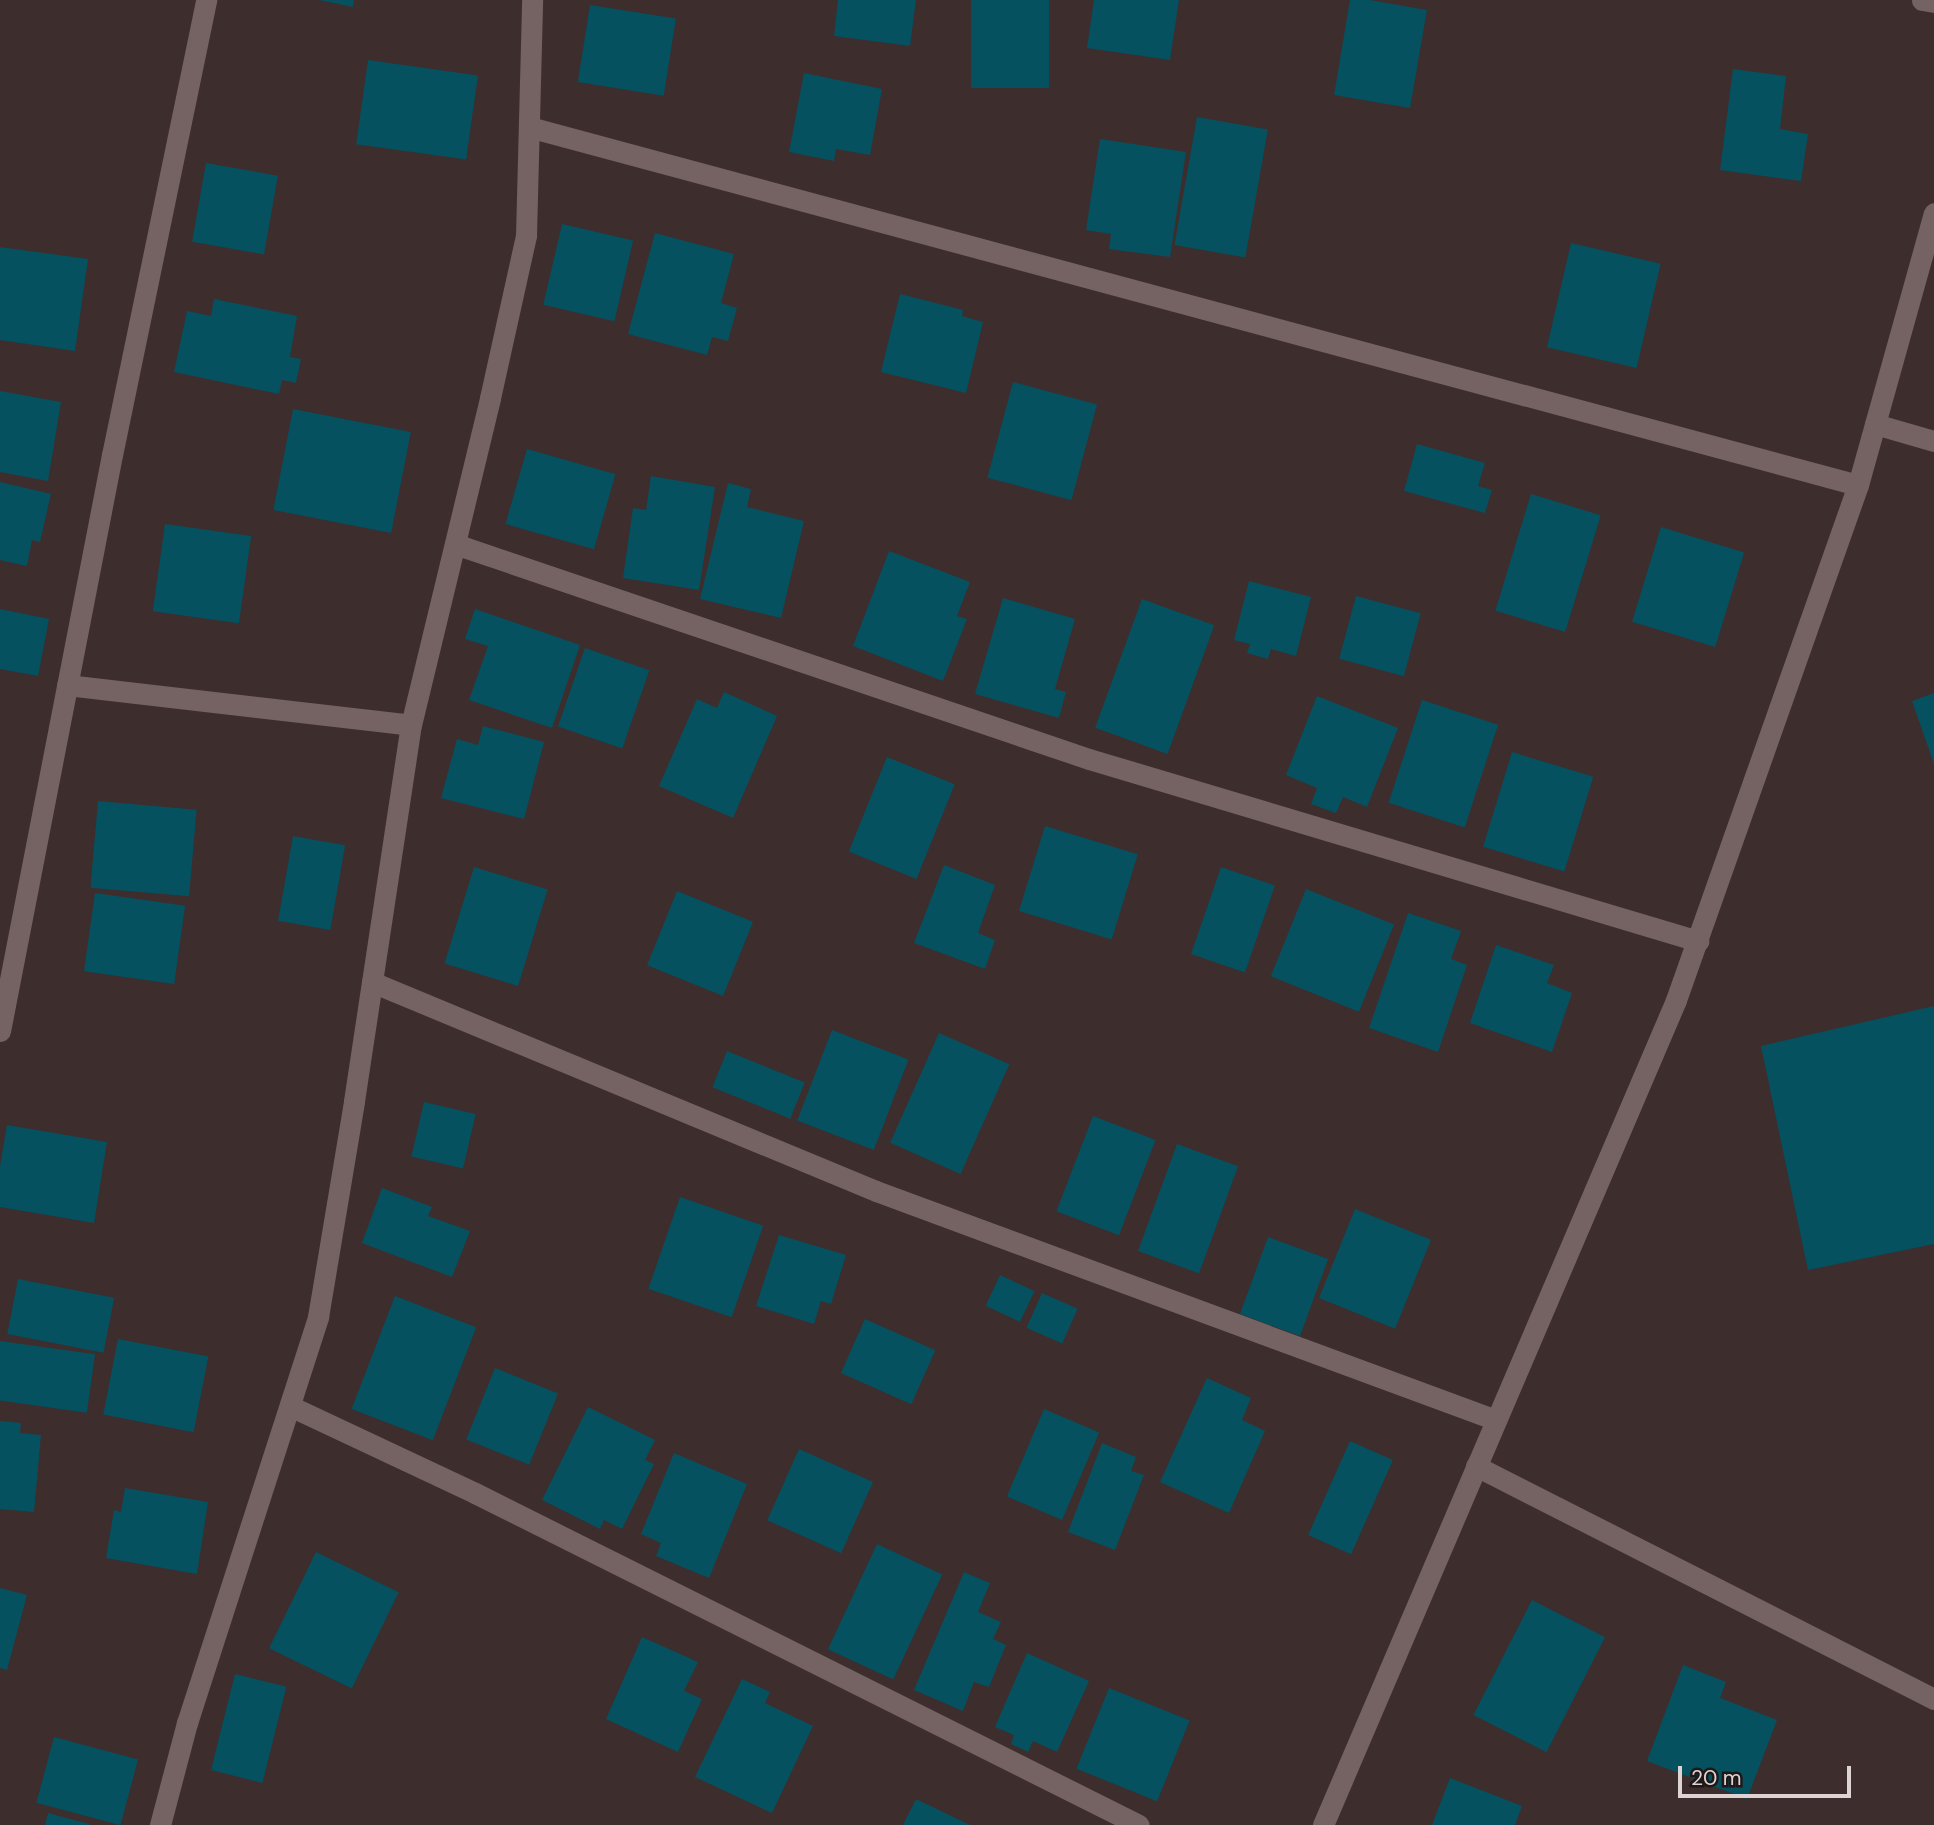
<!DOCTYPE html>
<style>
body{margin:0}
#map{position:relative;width:1934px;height:1825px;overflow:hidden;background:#3d2d2d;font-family:"DM Sans",sans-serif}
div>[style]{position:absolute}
.building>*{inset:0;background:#055160;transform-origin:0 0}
.minor>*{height:21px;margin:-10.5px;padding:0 10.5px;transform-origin:10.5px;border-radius:10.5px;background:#756363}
span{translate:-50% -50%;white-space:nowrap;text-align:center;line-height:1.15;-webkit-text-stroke:6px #1f1818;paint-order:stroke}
.scale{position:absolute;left:1678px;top:1766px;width:173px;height:32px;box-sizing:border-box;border:4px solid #ded4d4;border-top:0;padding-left:9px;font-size:21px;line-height:24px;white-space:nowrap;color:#ded4d4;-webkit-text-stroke:5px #1f1818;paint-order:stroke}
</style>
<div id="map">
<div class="building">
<div style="clip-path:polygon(319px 0,354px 0,353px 7px)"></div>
<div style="clip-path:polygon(838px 0,916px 0,910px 46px,834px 36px)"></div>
<div style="left:971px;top:0;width:78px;height:88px"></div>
<div style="clip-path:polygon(1094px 0,1179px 0,1170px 60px,1087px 48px)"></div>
<div style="clip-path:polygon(1350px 0,1370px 0,1427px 10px,1410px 108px,1334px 95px)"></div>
<div style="left:590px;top:5px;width:87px;height:78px;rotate:9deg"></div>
<div style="left:368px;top:60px;width:111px;height:85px;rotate:8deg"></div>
<div style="clip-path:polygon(1733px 69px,1786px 76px,1780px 129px,1808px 134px,1801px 181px,1720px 170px)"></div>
<div style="clip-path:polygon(804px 73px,882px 89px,870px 155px,836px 149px,834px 161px,789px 152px)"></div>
<div style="left:1197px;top:117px;width:72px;height:130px;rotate:10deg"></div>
<div style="clip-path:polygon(1100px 139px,1186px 152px,1170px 257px,1109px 249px,1111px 234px,1086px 230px)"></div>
<div style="left:206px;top:163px;width:73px;height:80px;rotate:10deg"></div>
<div style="left:562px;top:224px;width:73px;height:83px;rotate:13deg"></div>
<div style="clip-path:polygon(655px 233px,734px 254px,721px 303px,737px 308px,728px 341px,712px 337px,707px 355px,628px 334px)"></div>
<div style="left:1571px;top:243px;width:92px;height:107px;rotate:13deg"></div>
<div style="clip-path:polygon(0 247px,88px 259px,75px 351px,0 340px)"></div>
<div style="clip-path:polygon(900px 294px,963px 310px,962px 316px,983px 322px,966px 393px,881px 372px)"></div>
<div style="clip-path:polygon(214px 299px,297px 316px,290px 357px,301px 359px,296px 383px,282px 380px,279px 394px,174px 372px,187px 311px,211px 316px)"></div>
<div style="left:1013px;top:382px;width:87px;height:99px;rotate:15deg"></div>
<div style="clip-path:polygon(0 391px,61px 402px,48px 481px,0 472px)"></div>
<div style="left:293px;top:409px;width:120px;height:103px;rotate:11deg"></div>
<div style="clip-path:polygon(1417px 444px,1485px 463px,1478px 486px,1492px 490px,1485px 513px,1404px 491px)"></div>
<div style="left:527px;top:449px;width:92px;height:78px;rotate:16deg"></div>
<div style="clip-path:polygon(651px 476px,715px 487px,699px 590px,623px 578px,633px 508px,646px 510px)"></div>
<div style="clip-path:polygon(0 482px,51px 494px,40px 542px,32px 540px,27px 566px,0 560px)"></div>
<div style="clip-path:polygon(728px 483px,751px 489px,747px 507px,804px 521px,781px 618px,700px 599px)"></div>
<div style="left:1531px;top:494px;width:73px;height:122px;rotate:17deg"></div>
<div style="left:165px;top:524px;width:87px;height:88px;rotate:8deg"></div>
<div style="left:1661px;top:527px;width:87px;height:99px;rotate:17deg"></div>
<div style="clip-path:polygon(889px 551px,970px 582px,957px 616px,967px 619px,943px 681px,853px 646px)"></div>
<div style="clip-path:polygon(1249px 581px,1311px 597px,1296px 656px,1271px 649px,1268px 659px,1247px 653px,1250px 644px,1234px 640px)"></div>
<div style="left:1356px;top:596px;width:67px;height:65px;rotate:15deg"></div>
<div style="clip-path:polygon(1003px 598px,1075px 619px,1055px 689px,1066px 692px,1059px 718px,975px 694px)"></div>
<div style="left:1142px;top:599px;width:77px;height:137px;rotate:20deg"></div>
<div style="clip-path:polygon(0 609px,49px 619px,38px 676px,0 669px)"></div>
<div style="clip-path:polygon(475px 609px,580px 645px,552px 728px,469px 700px,488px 646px,465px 639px)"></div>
<div style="left:585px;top:648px;width:68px;height:83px;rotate:19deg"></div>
<div style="clip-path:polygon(724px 692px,777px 716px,733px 818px,659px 786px,697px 699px,717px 708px)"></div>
<div style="clip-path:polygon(1934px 693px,1934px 764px,1912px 701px)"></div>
<div style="clip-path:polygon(1317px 696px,1398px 728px,1367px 807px,1343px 797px,1336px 813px,1311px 804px,1317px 788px,1286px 775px)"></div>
<div style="left:1422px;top:700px;width:80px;height:108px;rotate:18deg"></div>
<div style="clip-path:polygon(483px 726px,544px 742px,524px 819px,441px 798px,457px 739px,478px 745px)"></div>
<div style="left:1512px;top:752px;width:85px;height:99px;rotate:17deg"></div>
<div style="left:887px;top:757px;width:73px;height:102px;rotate:22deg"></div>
<div style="left:98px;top:801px;width:99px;height:87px;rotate:5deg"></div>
<div style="left:1045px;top:826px;width:97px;height:89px;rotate:17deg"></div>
<div style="left:293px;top:836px;width:53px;height:86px;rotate:10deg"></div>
<div style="clip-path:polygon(944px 865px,995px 885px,978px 933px,995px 940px,985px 969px,914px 943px)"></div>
<div style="left:474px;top:867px;width:77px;height:101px;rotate:17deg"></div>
<div style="left:1221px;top:867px;width:57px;height:92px;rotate:19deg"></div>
<div style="left:1306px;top:889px;width:95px;height:94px;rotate:22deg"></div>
<div style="left:677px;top:891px;width:82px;height:80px;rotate:22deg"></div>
<div style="left:95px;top:893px;width:91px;height:79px;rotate:8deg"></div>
<div style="clip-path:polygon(1408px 913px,1461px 931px,1451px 959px,1467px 965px,1438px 1052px,1369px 1028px)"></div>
<div style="clip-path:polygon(1496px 945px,1554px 965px,1547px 983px,1572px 993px,1552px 1052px,1470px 1023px)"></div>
<div style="clip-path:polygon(1934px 1006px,1934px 1244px,1808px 1270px,1761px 1046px)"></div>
<div style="left:832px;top:1030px;width:82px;height:97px;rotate:21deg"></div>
<div style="left:939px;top:1033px;width:77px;height:120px;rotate:24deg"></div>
<div style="left:727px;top:1051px;width:84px;height:39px;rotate:22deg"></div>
<div style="left:424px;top:1102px;width:53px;height:56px;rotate:13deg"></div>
<div style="left:1093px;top:1116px;width:67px;height:102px;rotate:21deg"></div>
<div style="clip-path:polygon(7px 1125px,107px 1142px,94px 1223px,0 1207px,0 1166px)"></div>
<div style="left:1177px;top:1144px;width:65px;height:114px;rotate:20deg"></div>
<div style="clip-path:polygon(382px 1188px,432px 1207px,428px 1216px,470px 1231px,452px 1277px,362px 1243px)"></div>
<div style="left:680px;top:1197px;width:88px;height:97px;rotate:19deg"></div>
<div style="left:1355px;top:1209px;width:82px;height:96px;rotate:22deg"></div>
<div style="clip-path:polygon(779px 1235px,846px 1255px,831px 1304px,821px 1301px,814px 1324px,756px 1306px)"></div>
<div style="left:1268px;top:1237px;width:64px;height:82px;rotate:20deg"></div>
<div style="left:1000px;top:1275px;width:38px;height:34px;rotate:25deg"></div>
<div style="left:18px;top:1279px;width:98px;height:56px;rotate:11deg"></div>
<div style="left:1042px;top:1293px;width:39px;height:38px;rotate:24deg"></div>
<div style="left:395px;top:1296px;width:87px;height:121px;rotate:21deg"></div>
<div style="left:865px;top:1319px;width:77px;height:59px;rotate:24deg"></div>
<div style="left:118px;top:1339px;width:92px;height:77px;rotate:11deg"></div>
<div style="left:0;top:1341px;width:96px;height:59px;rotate:8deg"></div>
<div style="left:495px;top:1368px;width:68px;height:77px;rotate:22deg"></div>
<div style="clip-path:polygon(1207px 1378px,1251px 1398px,1242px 1420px,1265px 1431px,1229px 1513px,1160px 1482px)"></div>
<div style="clip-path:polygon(588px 1407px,655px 1440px,645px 1460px,654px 1464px,622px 1529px,604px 1520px,600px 1529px,542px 1500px)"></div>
<div style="left:1044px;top:1409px;width:60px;height:95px;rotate:23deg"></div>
<div style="clip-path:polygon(0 1421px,21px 1423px,20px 1433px,41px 1435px,34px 1512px,0 1509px)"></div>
<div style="left:1350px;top:1441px;width:47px;height:103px;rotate:24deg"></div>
<div style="clip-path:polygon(1102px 1443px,1136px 1457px,1131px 1471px,1144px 1475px,1115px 1550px,1068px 1532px)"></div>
<div style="left:799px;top:1449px;width:81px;height:78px;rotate:24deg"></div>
<div style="clip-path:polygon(674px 1453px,747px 1484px,709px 1578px,656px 1556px,661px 1543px,641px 1534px)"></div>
<div style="clip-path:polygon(125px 1488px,208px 1502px,197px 1574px,106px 1558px,114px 1510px,121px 1512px)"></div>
<div style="left:877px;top:1544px;width:72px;height:116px;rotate:25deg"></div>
<div style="left:316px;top:1552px;width:92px;height:107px;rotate:26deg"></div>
<div style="clip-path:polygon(964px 1572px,990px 1583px,978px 1612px,1001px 1622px,993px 1639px,1006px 1645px,989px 1687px,974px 1682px,963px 1711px,914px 1690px)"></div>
<div style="clip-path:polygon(0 1588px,27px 1595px,7px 1670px,0 1668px)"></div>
<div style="left:1532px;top:1600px;width:82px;height:129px;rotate:27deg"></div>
<div style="clip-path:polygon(642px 1637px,698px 1662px,684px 1691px,702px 1699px,678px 1752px,606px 1719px)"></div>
<div style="clip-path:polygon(1027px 1653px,1089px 1681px,1057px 1752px,1033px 1741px,1028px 1752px,1011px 1744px,1014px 1735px,995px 1727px)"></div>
<div style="clip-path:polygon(1683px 1665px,1726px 1682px,1720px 1698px,1777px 1720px,1747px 1799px,1647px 1761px)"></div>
<div style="left:235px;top:1674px;width:53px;height:99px;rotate:14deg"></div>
<div style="clip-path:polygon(742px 1679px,770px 1692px,765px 1703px,813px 1726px,772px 1813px,695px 1777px)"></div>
<div style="left:1109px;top:1688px;width:87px;height:87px;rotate:22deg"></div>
<div style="left:54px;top:1737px;width:87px;height:68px;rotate:15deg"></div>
<div style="clip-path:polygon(1450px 1778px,1522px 1806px,1515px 1825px,1432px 1825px)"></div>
<div style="clip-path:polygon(916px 1799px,970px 1825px,903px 1825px)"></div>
<div style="clip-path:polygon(48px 1813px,89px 1824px,89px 1825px,45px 1825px)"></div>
</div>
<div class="minor">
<div style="left:1922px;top:0;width:12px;rotate:9deg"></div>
<div style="left:529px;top:127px;width:1376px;rotate:15.08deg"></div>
<div style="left:1875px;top:424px;width:61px;rotate:16.1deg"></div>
<div style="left:455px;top:544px;width:669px;rotate:18.73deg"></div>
<div style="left:1089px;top:759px;width:636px;rotate:16.64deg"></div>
<div style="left:67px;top:685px;width:346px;rotate:6.6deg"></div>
<div style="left:372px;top:982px;width:546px;rotate:22.52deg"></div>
<div style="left:876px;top:1191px;width:661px;rotate:20.27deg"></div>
<div style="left:0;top:1031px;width:587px;rotate:-79deg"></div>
<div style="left:112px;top:455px;width:465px;rotate:-78.3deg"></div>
<div style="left:290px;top:1406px;width:204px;rotate:25.2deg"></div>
<div style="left:475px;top:1493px;width:742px;rotate:26.57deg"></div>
<div style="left:1476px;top:1466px;width:514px;rotate:26.96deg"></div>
<div style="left:160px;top:1825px;width:106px;rotate:-75.2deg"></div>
<div style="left:187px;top:1723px;width:427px;rotate:-72.1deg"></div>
<div style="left:318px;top:1317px;width:219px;rotate:-80.5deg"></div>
<div style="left:354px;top:1101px;width:380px;rotate:-81.4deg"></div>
<div style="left:411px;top:725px;width:336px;rotate:-76.4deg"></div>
<div style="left:490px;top:398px;width:167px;rotate:-77.5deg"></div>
<div style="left:526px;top:235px;width:235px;rotate:-88.5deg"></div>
<div style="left:1323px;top:1825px;width:897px;rotate:-66.83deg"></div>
<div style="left:1676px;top:1000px;width:546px;rotate:-70.54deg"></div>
<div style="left:1858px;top:485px;width:282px;rotate:-74.4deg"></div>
</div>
<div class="scale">20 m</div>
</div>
